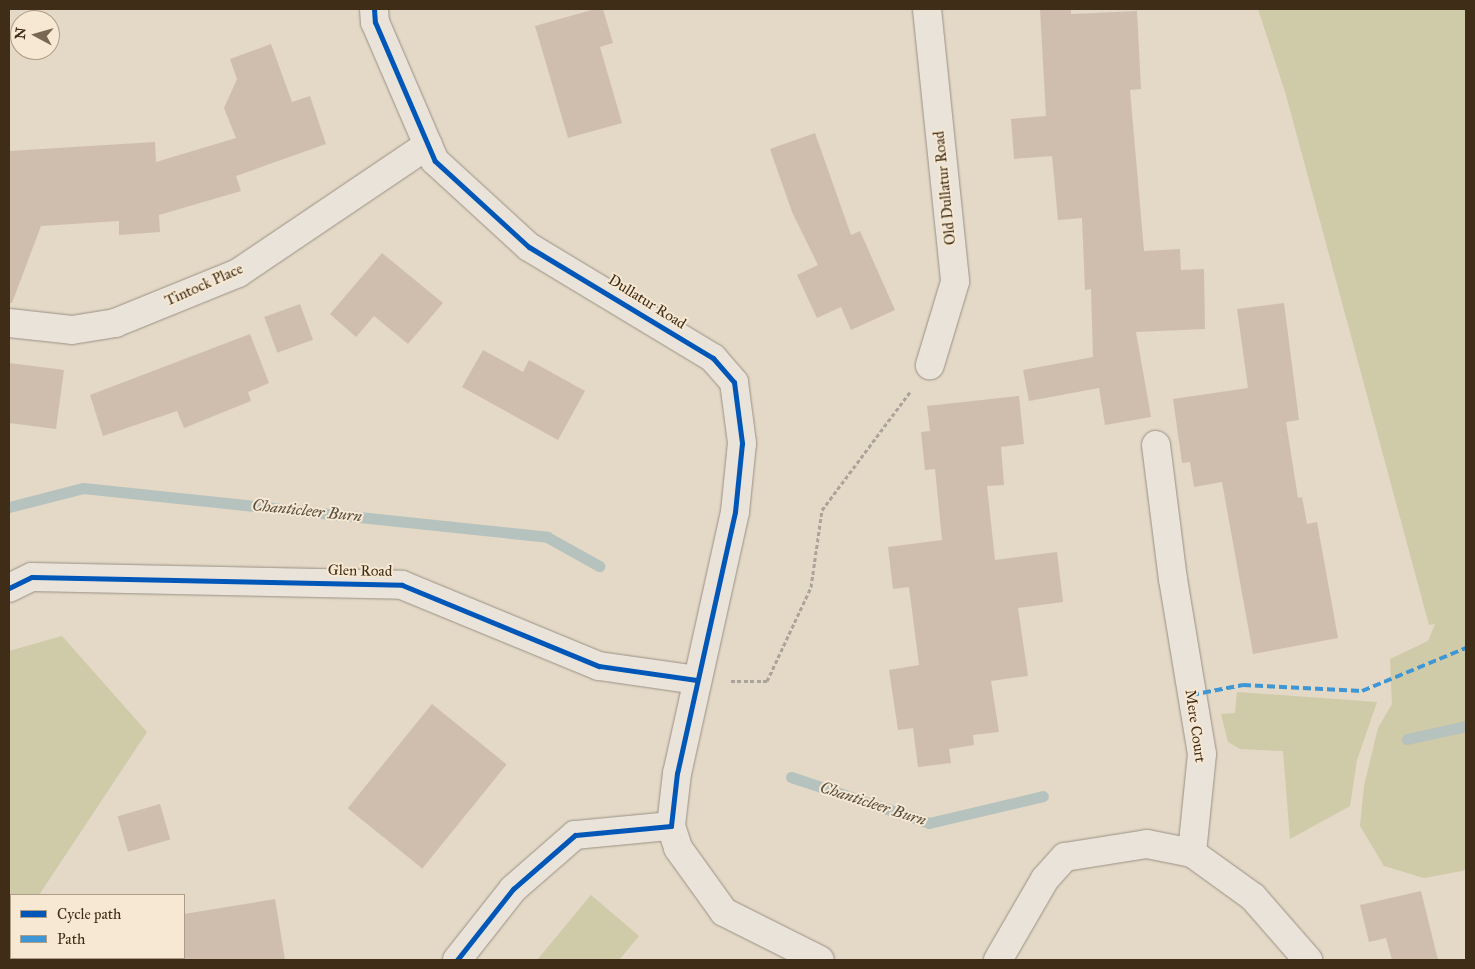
<!DOCTYPE html>
<style>
body{margin:0}
#map{position:relative;width:1475px;height:969px;overflow:hidden;background:#e4d8c6;font-family:"IM FELL Great Primer",serif}
div>[style]{position:absolute}
.green>*{inset:0;background:#cfcaa7}
.stream>*{height:11px;margin:-5.5px;padding:0 5.5px;transform-origin:5.5px;border-radius:5.5px;background:#b5c2be}
.building>*{inset:0;background:#cfbeae;transform-origin:0 0}
.path>*{height:3px;margin-top:-1.5px;transform-origin:0;background:repeating-linear-gradient(90deg,#aba49b 0 4px,transparent 0 6.5px)}
.roads{filter:drop-shadow(0 0 1px #9a9184) drop-shadow(0 0 1px #9a9184)}
.minor>*{height:28px;margin:-14px;padding:0 14px;transform-origin:14px;border-radius:14px;background:#e9e3da}
.quiet>*{height:4px;margin-top:-2px;transform-origin:0;background:repeating-linear-gradient(90deg,#3f96d4 0 8px,transparent 0 12px)}
.cycleway>*{height:5px;margin:-2.5px;padding:0 2.5px;transform-origin:2.5px;border-radius:2.5px;background:#0057b8}
span{translate:-50% -50%;white-space:nowrap;text-align:center;line-height:1.15;-webkit-text-stroke:4px #f6e8d2;paint-order:stroke}
.street-label{font-size:15px;color:#402d17}
.water-label{font-size:16px;color:#585040;font-style:italic}
.frame{position:absolute;inset:0;border:10px solid #402d17;pointer-events:none}
.legend{position:absolute;left:10px;top:894px;width:175px;height:65px;box-sizing:border-box;background:#f6e8d2;border:1px solid #ad9d87;margin:0;padding:6px 9px;list-style:none;font-size:15px;color:#402d17}
.legend li{display:flex;align-items:center;gap:10px;height:25px}
.legend b{width:25px;border:1px solid #ad9d87}
.north{position:absolute;left:10px;top:10px;width:50px;height:50px;box-sizing:border-box;background:#f6e8d2;border:1px solid #ad9d87;border-radius:50%;rotate:276deg;font-size:14px;font-weight:700;line-height:20px;text-align:center;color:#402d17}
.north::after{content:'';display:block;margin:auto;width:18px;height:22px;background:#796954;clip-path:polygon(50% 0,100% 100%,50% 72%,0 100%)}
</style>
<div id="map">
<div class="green">
<div style="clip-path:polygon(1258px 9px,1466px 9px,1466px 869px,1462px 871px,1424px 878px,1384px 866px,1360px 826px,1364px 786px,1378px 728px,1392px 704px,1390px 659px,1428px 641px,1435px 624px,1429px 625px,1286px 95px)"></div>
<div style="clip-path:polygon(62px 636px,147px 732px,39px 895px,11px 895px,9px 920px,9px 651px)"></div>
<div style="clip-path:polygon(1237px 692px,1377px 702px,1357px 760px,1350px 806px,1290px 839px,1283px 751px,1240px 749px,1228px 742px,1221px 714px,1235px 713px)"></div>
<div style="clip-path:polygon(591px 895px,639px 936px,619px 960px,537px 960px)"></div>
</div>
<div class="stream">
<div style="left:9px;top:507px;width:76px;rotate:-14.4deg"></div>
<div style="left:83px;top:488px;width:467px;rotate:6deg"></div>
<div style="left:547px;top:537px;width:60px;rotate:29.1deg"></div>
<div style="left:1407px;top:739px;width:60px;rotate:-12.4deg"></div>
<div style="left:791px;top:777px;width:145px;rotate:18.4deg"></div>
<div style="left:929px;top:823px;width:117px;rotate:-13.3deg"></div>
</div>
<div class="building">
<div style="clip-path:polygon(595px 9px,603px 9px,613px 43px,600px 47px,622px 123px,568px 138px,535px 26px)"></div>
<div style="clip-path:polygon(1040px 9px,1071px 9px,1071px 14px,1137px 11px,1141px 89px,1130px 90px,1144px 251px,1180px 249px,1181px 270px,1204px 269px,1205px 329px,1136px 332px,1151px 417px,1105px 425px,1099px 388px,1029px 401px,1023px 370px,1093px 357px,1091px 289px,1085px 290px,1082px 218px,1058px 220px,1052px 156px,1014px 159px,1011px 119px,1046px 116px)"></div>
<div style="clip-path:polygon(271px 44px,292px 102px,310px 96px,326px 144px,236px 176px,241px 191px,159px 215px,160px 232px,119px 235px,119px 221px,41px 226px,12px 303px,9px 303px,9px 151px,155px 142px,156px 162px,236px 138px,224px 108px,237px 79px,230px 59px)"></div>
<div style="clip-path:polygon(815px 133px,851px 235px,860px 231px,895px 310px,851px 330px,841px 307px,817px 318px,797px 275px,818px 265px,792px 212px,770px 149px)"></div>
<div style="clip-path:polygon(382px 253px,443px 303px,408px 344px,374px 316px,356px 337px,330px 314px)"></div>
<div style="clip-path:polygon(1284px 303px,1299px 420px,1286px 422px,1298px 498px,1302px 497px,1307px 524px,1317px 522px,1338px 638px,1253px 654px,1222px 482px,1194px 487px,1190px 462px,1182px 463px,1173px 399px,1248px 388px,1237px 309px)"></div>
<div style="left:300px;top:304px;width:38px;height:38px;rotate:70deg"></div>
<div style="clip-path:polygon(250px 334px,269px 383px,248px 392px,251px 401px,184px 428px,177px 411px,103px 436px,90px 395px)"></div>
<div style="clip-path:polygon(483px 350px,523px 372px,529px 360px,585px 391px,558px 440px,462px 387px)"></div>
<div style="clip-path:polygon(9px 363px,64px 370px,56px 429px,9px 423px)"></div>
<div style="clip-path:polygon(1019px 396px,1024px 444px,1001px 447px,1004px 485px,987px 486px,995px 560px,1057px 552px,1063px 602px,1018px 608px,1028px 676px,991px 681px,999px 732px,973px 735px,974px 745px,949px 749px,951px 763px,918px 767px,913px 728px,898px 730px,889px 670px,919px 665px,909px 587px,893px 589px,888px 547px,942px 540px,935px 469px,925px 470px,921px 432px,930px 431px,927px 406px)"></div>
<div style="left:432px;top:704px;width:96px;height:134px;rotate:39deg"></div>
<div style="left:160px;top:804px;width:37px;height:44px;rotate:74deg"></div>
<div style="clip-path:polygon(1421px 891px,1438px 960px,1392px 960px,1386px 938px,1369px 942px,1360px 905px)"></div>
<div style="clip-path:polygon(275px 899px,285px 960px,184px 960px,184px 914px)"></div>
</div>
<div class="path">
<div style="left:731px;top:681px;width:36px"></div>
<div style="left:767px;top:681px;width:104px;rotate:-64.9deg"></div>
<div style="left:811px;top:587px;width:78px;rotate:-81.9deg"></div>
<div style="left:822px;top:510px;width:147px;rotate:-53.3deg"></div>
</div>
<div class="roads">
<div class="minor">
<div style="left:374px;top:9px;width:13px;rotate:86deg"></div>
<div style="left:375px;top:22px;width:151px;rotate:66.7deg"></div>
<div style="left:435px;top:161px;width:127px;rotate:42.5deg"></div>
<div style="left:529px;top:247px;width:215px;rotate:31.1deg"></div>
<div style="left:713px;top:358px;width:32px;rotate:49deg"></div>
<div style="left:734px;top:382px;width:62px;rotate:82.5deg"></div>
<div style="left:742px;top:443px;width:69px;rotate:95.8deg"></div>
<div style="left:735px;top:512px;width:267px;rotate:102.5deg"></div>
<div style="left:677px;top:773px;width:53px;rotate:96.5deg"></div>
<div style="left:671px;top:826px;width:23px;rotate:72deg"></div>
<div style="left:678px;top:848px;width:79px;rotate:54.3deg"></div>
<div style="left:724px;top:912px;width:107px;rotate:26.6deg"></div>
<div style="left:927px;top:9px;width:274px;rotate:84.1deg"></div>
<div style="left:955px;top:282px;width:87px;rotate:106.8deg"></div>
<div style="left:9px;top:323px;width:63px;rotate:6.3deg"></div>
<div style="left:72px;top:330px;width:44px;rotate:-9.2deg"></div>
<div style="left:115px;top:323px;width:133px;rotate:-22.1deg"></div>
<div style="left:238px;top:273px;width:229px;rotate:-34deg"></div>
<div style="left:1156px;top:445px;width:135px;rotate:82.8deg"></div>
<div style="left:1173px;top:579px;width:177px;rotate:80.6deg"></div>
<div style="left:1202px;top:754px;width:100px;rotate:95.8deg"></div>
<div style="left:9px;top:588px;width:25px;rotate:-26deg"></div>
<div style="left:32px;top:577px;width:370px;rotate:1.2deg"></div>
<div style="left:402px;top:585px;width:213px;rotate:22.4deg"></div>
<div style="left:599px;top:666px;width:98px;rotate:8.2deg"></div>
<div style="left:457px;top:960px;width:90px;rotate:-51.7deg"></div>
<div style="left:513px;top:889px;width:82px;rotate:-41.1deg"></div>
<div style="left:575px;top:835px;width:96px;rotate:-5.4deg"></div>
<div style="left:998px;top:960px;width:94px;rotate:-59.9deg"></div>
<div style="left:1045px;top:879px;width:30px;rotate:-48deg"></div>
<div style="left:1065px;top:857px;width:83px;rotate:-9deg"></div>
<div style="left:1147px;top:844px;width:46px;rotate:11.3deg"></div>
<div style="left:1192px;top:853px;width:75px;rotate:35.8deg"></div>
<div style="left:1253px;top:897px;width:84px;rotate:48.9deg"></div>
</div>
</div>
<div class="quiet">
<div style="left:1191px;top:695px;width:53px;rotate:-10.9deg"></div>
<div style="left:1243px;top:685px;width:119px;rotate:2.9deg"></div>
<div style="left:1362px;top:691px;width:113px;rotate:-22.5deg"></div>
</div>
<div class="cycleway">
<div style="left:374px;top:9px;width:13px;rotate:86deg"></div>
<div style="left:375px;top:22px;width:151px;rotate:66.7deg"></div>
<div style="left:435px;top:161px;width:127px;rotate:42.5deg"></div>
<div style="left:529px;top:247px;width:215px;rotate:31.1deg"></div>
<div style="left:713px;top:358px;width:32px;rotate:49deg"></div>
<div style="left:734px;top:382px;width:62px;rotate:82.5deg"></div>
<div style="left:742px;top:443px;width:69px;rotate:95.8deg"></div>
<div style="left:735px;top:512px;width:267px;rotate:102.5deg"></div>
<div style="left:677px;top:773px;width:53px;rotate:96.5deg"></div>
<div style="left:671px;top:826px;width:96px;rotate:174.6deg"></div>
<div style="left:575px;top:835px;width:82px;rotate:138.9deg"></div>
<div style="left:513px;top:889px;width:90px;rotate:128.3deg"></div>
<div style="left:9px;top:588px;width:25px;rotate:-26deg"></div>
<div style="left:32px;top:577px;width:370px;rotate:1.2deg"></div>
<div style="left:402px;top:585px;width:213px;rotate:22.4deg"></div>
<div style="left:599px;top:666px;width:98px;rotate:8.2deg"></div>
</div>
<div class="street-label">
<span style="left:945px;top:188px;rotate:-96deg">Old Dullatur Road</span>
<span style="left:204px;top:285px;rotate:-24deg">Tintock Place</span>
<span style="left:647px;top:302px;rotate:32deg">Dullatur Road</span>
<span style="left:360px;top:571px;rotate:1deg">Glen Road</span>
<span style="left:1195px;top:726px;rotate:82deg">Mere Court</span>
</div>
<div class="water-label">
<span style="left:307px;top:511px;rotate:6deg">Chanticleer Burn</span>
<span style="left:873px;top:804px;rotate:18deg">Chanticleer Burn</span>
</div>
<div class="frame"></div>
<ul class="legend">
<li><b style="height:6px;background:#0057b8"></b>Cycle path</li>
<li><b style="height:6px;background:#3f96d4"></b>Path</li>
</ul>
<div class="north">N</div>
</div>
